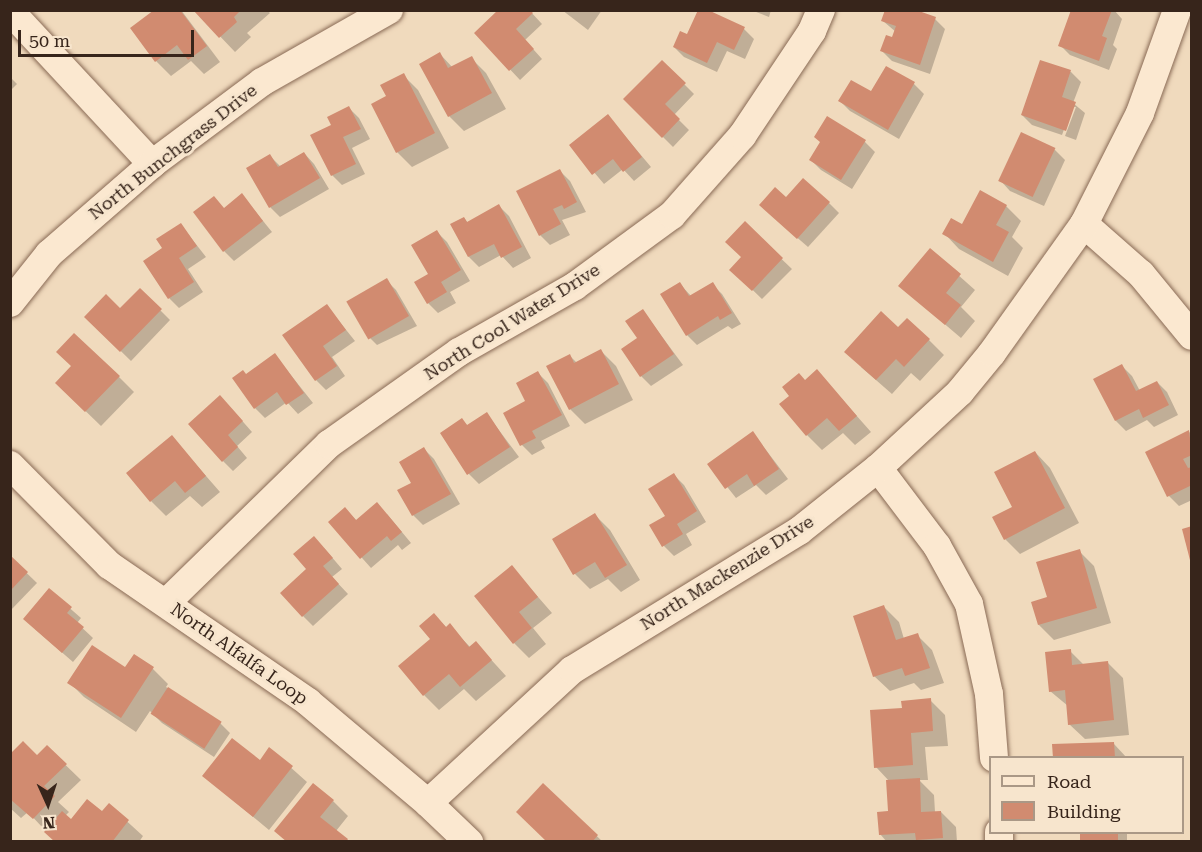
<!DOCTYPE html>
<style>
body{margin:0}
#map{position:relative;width:1202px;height:852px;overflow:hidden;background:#f0dabd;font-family:"Roboto Serif",serif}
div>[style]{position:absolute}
.shadow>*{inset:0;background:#0003;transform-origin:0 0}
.building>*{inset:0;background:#d18b70;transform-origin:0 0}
.roads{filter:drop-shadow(0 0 2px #896a55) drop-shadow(0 0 2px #896a55)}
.minor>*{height:28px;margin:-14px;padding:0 14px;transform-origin:14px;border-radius:14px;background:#fbe8d0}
span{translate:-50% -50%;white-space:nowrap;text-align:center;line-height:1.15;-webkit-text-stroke:6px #f7e5cd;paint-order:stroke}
.street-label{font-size:18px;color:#37251b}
.frame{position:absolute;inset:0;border:12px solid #37251b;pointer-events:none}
.legend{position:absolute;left:989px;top:756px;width:195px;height:78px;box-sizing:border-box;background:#f7e5cd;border:2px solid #aa9886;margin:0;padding:8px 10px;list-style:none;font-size:18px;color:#37251b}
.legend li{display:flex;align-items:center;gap:12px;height:30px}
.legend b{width:30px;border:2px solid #aa9886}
.north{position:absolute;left:18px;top:774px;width:60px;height:60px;-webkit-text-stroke:4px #f7e5cd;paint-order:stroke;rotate:177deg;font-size:16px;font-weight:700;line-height:24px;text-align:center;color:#37251b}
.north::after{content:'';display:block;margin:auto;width:21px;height:27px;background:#37251b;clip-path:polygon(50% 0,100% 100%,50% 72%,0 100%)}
.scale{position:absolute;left:18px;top:30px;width:176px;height:27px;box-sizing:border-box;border:3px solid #37251b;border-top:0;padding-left:8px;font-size:18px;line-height:21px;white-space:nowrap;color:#37251b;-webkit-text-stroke:4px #f7e5cd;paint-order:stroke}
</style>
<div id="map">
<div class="shadow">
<div style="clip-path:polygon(157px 10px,181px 10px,220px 62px,204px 74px,191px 61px,171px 76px,156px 61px)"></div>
<div style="clip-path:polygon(195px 10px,267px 10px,270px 13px,247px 33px,251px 37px,235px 52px)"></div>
<div style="clip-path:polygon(529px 10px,542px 24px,525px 40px,542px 59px,520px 80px,476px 33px)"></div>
<div style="clip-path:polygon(562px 10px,602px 10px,588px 30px)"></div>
<div style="clip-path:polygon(705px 10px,744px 29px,754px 39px,745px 59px,727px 51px,717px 72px,684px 57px,674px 47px,688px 36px)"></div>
<div style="clip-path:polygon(751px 10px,771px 10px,769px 17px)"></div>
<div style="clip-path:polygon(1073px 10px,1114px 10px,1122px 19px,1113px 45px,1117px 49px,1109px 70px,1070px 55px,1060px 45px)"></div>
<div style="clip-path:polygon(935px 19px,945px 29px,930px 74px,892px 61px,882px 51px,893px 39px,896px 32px,883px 21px)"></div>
<div style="clip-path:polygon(440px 54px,453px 68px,471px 58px,486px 73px,506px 109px,464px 131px,449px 116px)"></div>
<div style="clip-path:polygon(1041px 61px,1071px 72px,1081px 82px,1073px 103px,1085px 113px,1076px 140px,1065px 136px,1076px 107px,1072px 107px,1062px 135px,1032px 125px,1022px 115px)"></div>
<div style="clip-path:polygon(662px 62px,694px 94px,674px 115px,689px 130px,673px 147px,625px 99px)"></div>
<div style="clip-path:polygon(886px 68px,914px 84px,924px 94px,899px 139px,850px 111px,840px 101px,872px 93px)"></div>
<div style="clip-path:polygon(403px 75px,418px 90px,449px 148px,412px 167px,397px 152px,388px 97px)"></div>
<div style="clip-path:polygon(10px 77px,17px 84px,10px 91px)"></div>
<div style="clip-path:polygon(349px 108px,359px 118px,370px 139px,352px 148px,365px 174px,342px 185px,332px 175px,312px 136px,333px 126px)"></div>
<div style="clip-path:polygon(608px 116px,651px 167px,634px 181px,623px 169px,604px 184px,571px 145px)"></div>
<div style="clip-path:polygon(828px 118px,865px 142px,875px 152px,852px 189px,821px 170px,811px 160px,821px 143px)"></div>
<div style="clip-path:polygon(1022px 134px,1055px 150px,1065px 160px,1044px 206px,1010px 191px,1000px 180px)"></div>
<div style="clip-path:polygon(304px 153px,314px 164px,329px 189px,280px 217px,270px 207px,270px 156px,280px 166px)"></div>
<div style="clip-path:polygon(560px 171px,570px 181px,586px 212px,562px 220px,570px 235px,550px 245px,540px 235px,518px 192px)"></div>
<div style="clip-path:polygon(981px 192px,1006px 206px,1021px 221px,1012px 237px,1023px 248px,1008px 276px,959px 249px,944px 233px,962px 226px)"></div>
<div style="clip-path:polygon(242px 195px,272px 232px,234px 261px,224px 251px,225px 209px)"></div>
<div style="clip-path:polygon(786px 200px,829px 203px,839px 213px,808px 247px,771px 215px)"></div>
<div style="clip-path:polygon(499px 206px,509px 216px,531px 258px,513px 268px,501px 255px,479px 267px,469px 257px,452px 225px,464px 218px,468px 223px)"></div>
<div style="clip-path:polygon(745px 224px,792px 269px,762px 299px,731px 269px,743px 257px)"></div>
<div style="clip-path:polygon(181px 225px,206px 257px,188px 269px,203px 292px,179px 308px,169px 298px,145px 262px,164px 249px)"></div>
<div style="clip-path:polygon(437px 232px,447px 242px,470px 281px,450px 292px,456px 303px,438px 313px,428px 303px)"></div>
<div style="clip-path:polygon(930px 250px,975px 290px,961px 307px,975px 321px,961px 338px,900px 286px)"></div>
<div style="clip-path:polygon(386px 280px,396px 290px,417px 326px,377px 345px,367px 335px)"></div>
<div style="clip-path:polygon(680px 284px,691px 296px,712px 284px,722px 294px,741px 324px,732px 329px,728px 326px,697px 345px,687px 335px)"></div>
<div style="clip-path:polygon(140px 290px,170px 320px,131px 361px,86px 317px,120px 310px)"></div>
<div style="clip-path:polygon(327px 306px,355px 341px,332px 357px,345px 376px,326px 390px,316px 380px)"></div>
<div style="clip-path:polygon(643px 311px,683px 365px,651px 386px,641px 376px,639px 339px)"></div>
<div style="clip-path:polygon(898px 329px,929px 340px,944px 355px,920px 381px,911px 373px,892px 394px,861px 367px)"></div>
<div style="clip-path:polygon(601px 351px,616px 366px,633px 400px,585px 424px,570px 409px,569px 355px,577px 363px)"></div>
<div style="clip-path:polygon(275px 355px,313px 403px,298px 414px,287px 402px,265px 418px,255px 408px,246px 375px)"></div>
<div style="clip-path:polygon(73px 366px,119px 377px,134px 392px,101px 426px,72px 398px)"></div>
<div style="clip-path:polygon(1122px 366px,1132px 376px,1140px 391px,1157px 382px,1167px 392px,1178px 415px,1154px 427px,1147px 420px,1126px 431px,1116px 421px,1095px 379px)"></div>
<div style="clip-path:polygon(817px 371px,871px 432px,855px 445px,843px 433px,822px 450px,807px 435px,805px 381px)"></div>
<div style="clip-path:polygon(538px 373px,548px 383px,570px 426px,541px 441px,545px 448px,532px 455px,522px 445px,527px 402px)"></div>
<div style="clip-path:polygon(230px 407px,252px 432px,237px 446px,247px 458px,233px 471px,223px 461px)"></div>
<div style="clip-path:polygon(487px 414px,519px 457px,479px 484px,469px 474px,462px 420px,468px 426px)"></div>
<div style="clip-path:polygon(1189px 432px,1192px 434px,1192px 500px,1179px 506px,1169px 496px)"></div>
<div style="clip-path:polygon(753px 433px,788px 479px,766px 495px,756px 485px,736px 498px,709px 464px)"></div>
<div style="clip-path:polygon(172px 437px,220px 492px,202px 507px,190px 496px,166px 516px,151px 501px)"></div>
<div style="clip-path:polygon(424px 449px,434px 459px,460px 504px,423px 525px,413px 515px,413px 483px)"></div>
<div style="clip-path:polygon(1035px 452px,1050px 468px,1079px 523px,1020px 554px,1005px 539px)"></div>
<div style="clip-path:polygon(674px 475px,684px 485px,706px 522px,686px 534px,692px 545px,674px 556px,664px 546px)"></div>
<div style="clip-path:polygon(345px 509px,357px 521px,387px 514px,411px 543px,402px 550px,398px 545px,371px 568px,330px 522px)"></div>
<div style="clip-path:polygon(595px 515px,610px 530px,640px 580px,621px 592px,608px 579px,590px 589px,575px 574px,554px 539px)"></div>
<div style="clip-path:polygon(324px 548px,342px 569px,332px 577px,348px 594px,313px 626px,303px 616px,309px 569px)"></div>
<div style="clip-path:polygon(1079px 551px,1094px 566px,1111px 623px,1054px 640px,1039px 625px,1033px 603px,1048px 598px)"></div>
<div style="clip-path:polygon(10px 557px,37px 583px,10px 611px)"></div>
<div style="clip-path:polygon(512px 567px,552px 613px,533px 628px,546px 644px,529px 658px,514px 643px)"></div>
<div style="clip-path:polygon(49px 590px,81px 618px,77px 623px,93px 638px,73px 662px,35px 629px)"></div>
<div style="clip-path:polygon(884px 607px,899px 622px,904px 639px,917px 635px,932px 650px,944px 683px,921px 690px,914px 683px,890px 691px,874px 676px)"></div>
<div style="clip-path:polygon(434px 615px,447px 628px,450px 626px,470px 647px,476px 643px,506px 676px,476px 701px,464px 689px,439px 710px,424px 695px)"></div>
<div style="clip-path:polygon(1070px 651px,1084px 665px,1108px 663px,1123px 678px,1129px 735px,1085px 739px,1069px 724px,1068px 706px,1050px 691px)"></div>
<div style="clip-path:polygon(134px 656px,153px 669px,168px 684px,166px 687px,220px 723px,230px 733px,214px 757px,162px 723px,150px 711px,136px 732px,84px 697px,69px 682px,125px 669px)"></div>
<div style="clip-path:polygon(930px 700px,945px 715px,948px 746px,925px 747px,928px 780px,919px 780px,934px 795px,935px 812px,941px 812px,956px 827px,957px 842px,887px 842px,880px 834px,889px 812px,890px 782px,876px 767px,903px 709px)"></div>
<div style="clip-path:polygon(1114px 744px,1127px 758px,1054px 758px)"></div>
<div style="clip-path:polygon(47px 747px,81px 780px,58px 802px,69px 812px,65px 816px,71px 821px,102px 813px,109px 805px,143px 836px,139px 842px,56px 842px,28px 812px,21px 818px,10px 808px,10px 756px,37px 757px)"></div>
<div style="clip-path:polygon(270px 749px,307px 782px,269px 830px,204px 776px,260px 762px)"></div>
<div style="clip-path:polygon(543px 785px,603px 842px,548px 842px)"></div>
<div style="clip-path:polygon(333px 801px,348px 816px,336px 831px,349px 842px,287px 842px)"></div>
<div style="left:1082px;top:832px;width:45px;height:10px"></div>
</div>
<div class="building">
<div style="clip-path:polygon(154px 10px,180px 10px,207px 46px,188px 60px,177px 45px,155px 62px,130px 28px)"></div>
<div style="clip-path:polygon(193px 10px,241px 10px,234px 17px,237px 22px,219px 38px)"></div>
<div style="clip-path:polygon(498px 10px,530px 10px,533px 13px,516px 29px,534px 49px,509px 71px,474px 33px)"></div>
<div style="clip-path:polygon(698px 10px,708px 10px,745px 27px,734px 50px,717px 42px,707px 63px,673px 47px,680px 31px,687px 34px)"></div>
<div style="clip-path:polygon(885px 10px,916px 10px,936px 17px,920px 65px,880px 51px,886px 35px,892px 37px,896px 26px,881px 21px)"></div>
<div style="clip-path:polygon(1071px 10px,1112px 10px,1102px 36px,1107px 38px,1099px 61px,1058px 46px)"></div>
<div style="clip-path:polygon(440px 52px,448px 68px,472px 56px,492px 93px,448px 117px,419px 64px)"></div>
<div style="clip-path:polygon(662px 60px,686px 83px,665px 104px,680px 119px,662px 138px,623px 99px)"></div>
<div style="clip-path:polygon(1040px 60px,1071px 70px,1062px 97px,1076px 102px,1066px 131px,1021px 115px)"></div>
<div style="clip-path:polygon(886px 66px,915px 82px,888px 130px,838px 101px,851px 80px,871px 91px)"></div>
<div style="clip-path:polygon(404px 73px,435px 133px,396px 153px,371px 104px,386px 96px,380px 85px)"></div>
<div style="clip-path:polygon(349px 106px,361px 129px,343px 137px,356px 164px,331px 176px,310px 135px,331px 125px,327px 117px)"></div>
<div style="clip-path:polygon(608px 114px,642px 157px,623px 172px,613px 159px,592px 175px,569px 145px)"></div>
<div style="clip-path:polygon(827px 116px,866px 140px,841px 180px,809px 160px,820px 142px,814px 137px)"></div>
<div style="left:1021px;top:132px;width:38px;height:54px;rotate:25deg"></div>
<div style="clip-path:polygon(304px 152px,320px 178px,269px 208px,246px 168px,270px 154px,278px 167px)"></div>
<div style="clip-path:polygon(560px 169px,577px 202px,564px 209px,562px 205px,553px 209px,561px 224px,539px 236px,516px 191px)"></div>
<div style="clip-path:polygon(803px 178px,830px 202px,797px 239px,759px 205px,775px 187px,786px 197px)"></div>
<div style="clip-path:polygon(980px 190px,1007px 205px,996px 225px,1009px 232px,993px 262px,942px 234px,951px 218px,962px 224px)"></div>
<div style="clip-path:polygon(242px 193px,263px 221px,223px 252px,193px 212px,214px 196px,224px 208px)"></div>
<div style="clip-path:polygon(499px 204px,522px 247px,501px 258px,494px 244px,468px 257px,450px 224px,464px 217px,467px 222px)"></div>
<div style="clip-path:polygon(745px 221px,783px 258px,752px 291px,729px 270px,741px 257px,725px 242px)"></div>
<div style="clip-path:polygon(181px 223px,197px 246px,179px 258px,194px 282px,168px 299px,143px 261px,162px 248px,156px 239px)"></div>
<div style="clip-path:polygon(437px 230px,461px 270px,441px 282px,447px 292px,427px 304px,414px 282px,428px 274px,411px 245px)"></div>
<div style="clip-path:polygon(930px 248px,961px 274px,946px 293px,961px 305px,945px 325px,898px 286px)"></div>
<div style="left:387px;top:278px;width:44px;height:47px;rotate:60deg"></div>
<div style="clip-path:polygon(680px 282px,689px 296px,713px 282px,732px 313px,720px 320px,718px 316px,686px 336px,660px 294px)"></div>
<div style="clip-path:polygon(140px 288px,162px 309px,120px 352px,84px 317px,106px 294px,120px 308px)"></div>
<div style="clip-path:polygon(327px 304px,346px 330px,323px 346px,337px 366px,315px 381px,282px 335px)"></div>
<div style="clip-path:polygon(643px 309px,674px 354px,640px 377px,621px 349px,637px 338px,625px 321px)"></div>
<div style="clip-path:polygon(881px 311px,898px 327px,907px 318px,930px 339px,904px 367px,896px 359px,876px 380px,844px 352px)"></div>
<div style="clip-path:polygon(74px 333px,120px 376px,85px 412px,55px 383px,71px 366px,56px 352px)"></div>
<div style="clip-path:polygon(601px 349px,619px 384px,569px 410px,546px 366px,570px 354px,574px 363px)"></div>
<div style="clip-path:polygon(275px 353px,304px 393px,286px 405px,277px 392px,254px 409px,232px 378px,243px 370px,246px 374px)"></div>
<div style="clip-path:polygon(1122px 364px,1136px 391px,1157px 381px,1169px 405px,1143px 418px,1139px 409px,1115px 421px,1093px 379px)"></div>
<div style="clip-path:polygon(817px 369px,857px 416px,839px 431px,827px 418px,806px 436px,779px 404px,789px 396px,782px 387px,799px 373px,805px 380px)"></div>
<div style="clip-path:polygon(538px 371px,562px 415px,532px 431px,536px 438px,520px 446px,503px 413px,525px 401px,516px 383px)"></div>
<div style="clip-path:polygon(220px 395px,243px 421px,228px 435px,238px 447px,222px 462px,188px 424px)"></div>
<div style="clip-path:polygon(487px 412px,510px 447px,467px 475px,440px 433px,462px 418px,467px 425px)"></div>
<div style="clip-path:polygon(1189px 430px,1192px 455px,1183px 459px,1188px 468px,1192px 467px,1192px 485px,1167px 497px,1145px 452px)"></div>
<div style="clip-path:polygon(753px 431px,779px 469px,754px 486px,747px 474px,725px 489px,707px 464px)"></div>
<div style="clip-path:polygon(172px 435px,206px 476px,185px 493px,175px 481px,150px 502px,126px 473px)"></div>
<div style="clip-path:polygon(424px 447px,451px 494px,412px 516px,397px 490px,411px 483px,399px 462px)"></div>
<div style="clip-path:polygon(1035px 451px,1065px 508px,1004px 540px,992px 517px,1012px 507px,994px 472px)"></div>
<div style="clip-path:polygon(674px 473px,697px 511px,677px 524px,683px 534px,662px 547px,649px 525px,665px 516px,648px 489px)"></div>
<div style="clip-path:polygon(377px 502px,402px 532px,391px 541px,387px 536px,360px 559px,328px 522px,345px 507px,356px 520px)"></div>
<div style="clip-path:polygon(595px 513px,627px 565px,605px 578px,595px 562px,573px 575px,552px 539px)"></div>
<div style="clip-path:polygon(1192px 526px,1192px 564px,1191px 564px,1182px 529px)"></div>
<div style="clip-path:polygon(314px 536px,333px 558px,323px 566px,339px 584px,302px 617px,280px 593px,306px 569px,293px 554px)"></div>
<div style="clip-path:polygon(1080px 549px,1097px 608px,1038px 625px,1031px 602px,1047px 597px,1036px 562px)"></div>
<div style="clip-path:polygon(10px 555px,28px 572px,10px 591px)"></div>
<div style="clip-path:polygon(512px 565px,538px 597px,519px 612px,532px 628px,513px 644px,474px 596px)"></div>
<div style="clip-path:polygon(49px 588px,72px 607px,67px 613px,84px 627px,62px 653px,23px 619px)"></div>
<div style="clip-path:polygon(884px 605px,896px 640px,918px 633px,930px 668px,905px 676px,902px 668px,873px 677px,853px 616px)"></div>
<div style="clip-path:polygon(434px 613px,446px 627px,450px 623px,469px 647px,476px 641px,492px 660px,460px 687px,449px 674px,423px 696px,398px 666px,430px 639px,419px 626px)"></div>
<div style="clip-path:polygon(92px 645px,125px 667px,134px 654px,154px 667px,121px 718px,67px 683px)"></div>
<div style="clip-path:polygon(1071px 649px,1072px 665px,1108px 661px,1114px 720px,1068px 725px,1065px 690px,1049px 692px,1045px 652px)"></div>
<div style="left:168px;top:687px;width:64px;height:32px;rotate:33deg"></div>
<div style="clip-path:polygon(931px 698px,933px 731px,911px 733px,913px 765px,874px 768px,870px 710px,902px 708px,901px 701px)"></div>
<div style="clip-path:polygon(232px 738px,260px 760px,269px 747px,293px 766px,253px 817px,202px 776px)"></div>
<div style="clip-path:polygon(23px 741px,37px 755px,47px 745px,67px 764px,44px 786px,55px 796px,33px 819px,10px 799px,10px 754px)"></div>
<div style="clip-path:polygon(1114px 742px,1115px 758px,1053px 758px,1052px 744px)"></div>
<div style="clip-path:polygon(920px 778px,921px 812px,941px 811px,943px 838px,916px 840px,915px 833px,879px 835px,877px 812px,888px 811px,886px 780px)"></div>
<div style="clip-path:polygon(313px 783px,334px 800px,320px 817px,348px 839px,346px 842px,287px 842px,274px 831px)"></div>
<div style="clip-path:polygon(543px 783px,598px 835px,592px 842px,547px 842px,516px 812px)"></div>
<div style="clip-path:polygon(87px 799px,102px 811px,109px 803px,129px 820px,112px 842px,55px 842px,44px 832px,62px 811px,71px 819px)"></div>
<div style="left:1080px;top:832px;width:38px;height:10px"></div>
</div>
<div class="roads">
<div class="minor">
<div style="left:10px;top:11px;width:209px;rotate:47.1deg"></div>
<div style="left:1084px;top:224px;width:76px;rotate:41.3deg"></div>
<div style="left:1141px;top:274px;width:80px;rotate:50.6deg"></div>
<div style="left:10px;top:303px;width:63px;rotate:-51.5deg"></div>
<div style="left:49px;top:254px;width:137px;rotate:-41.1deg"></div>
<div style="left:152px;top:164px;width:137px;rotate:-36.7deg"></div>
<div style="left:262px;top:82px;width:146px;rotate:-29.6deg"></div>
<div style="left:10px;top:465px;width:141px;rotate:45.3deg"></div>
<div style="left:109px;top:565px;width:242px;rotate:34.5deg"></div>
<div style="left:308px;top:702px;width:157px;rotate:40.1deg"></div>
<div style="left:428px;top:803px;width:57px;rotate:43.6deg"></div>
<div style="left:878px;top:468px;width:98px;rotate:52.9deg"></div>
<div style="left:937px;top:546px;width:66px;rotate:61.1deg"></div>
<div style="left:969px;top:604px;width:92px;rotate:77.5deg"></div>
<div style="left:989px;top:694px;width:64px;rotate:85.5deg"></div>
<div style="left:166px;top:603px;width:228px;rotate:-44.3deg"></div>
<div style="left:329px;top:444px;width:159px;rotate:-35.3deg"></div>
<div style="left:459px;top:352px;width:133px;rotate:-29.6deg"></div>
<div style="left:575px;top:286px;width:120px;rotate:-36.2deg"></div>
<div style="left:672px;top:215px;width:106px;rotate:-48.5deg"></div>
<div style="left:742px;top:136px;width:126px;rotate:-56.3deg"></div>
<div style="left:812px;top:31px;width:23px;rotate:-67deg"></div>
<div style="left:428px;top:803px;width:196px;rotate:-42.7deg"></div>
<div style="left:572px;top:670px;width:266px;rotate:-31.5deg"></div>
<div style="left:799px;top:531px;width:101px;rotate:-38.6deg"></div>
<div style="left:878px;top:468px;width:112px;rotate:-42.8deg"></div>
<div style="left:960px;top:392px;width:50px;rotate:-50.6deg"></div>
<div style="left:992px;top:353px;width:158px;rotate:-54.5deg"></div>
<div style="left:1084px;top:224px;width:124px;rotate:-63.2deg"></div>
<div style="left:1140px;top:113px;width:109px;rotate:-70.2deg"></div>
<div style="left:999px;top:832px;width:10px;rotate:90deg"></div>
</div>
</div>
<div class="street-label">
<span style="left:173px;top:152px;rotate:-38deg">North Bunchgrass Drive</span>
<span style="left:512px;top:322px;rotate:-32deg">North Cool Water Drive</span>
<span style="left:727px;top:573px;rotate:-32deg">North Mackenzie Drive</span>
<span style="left:239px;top:654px;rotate:35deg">North Alfalfa Loop</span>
</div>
<div class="frame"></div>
<ul class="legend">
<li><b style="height:8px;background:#fbe8d0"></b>Road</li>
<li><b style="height:16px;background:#d18b70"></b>Building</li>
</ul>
<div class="north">N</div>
<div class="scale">50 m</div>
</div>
